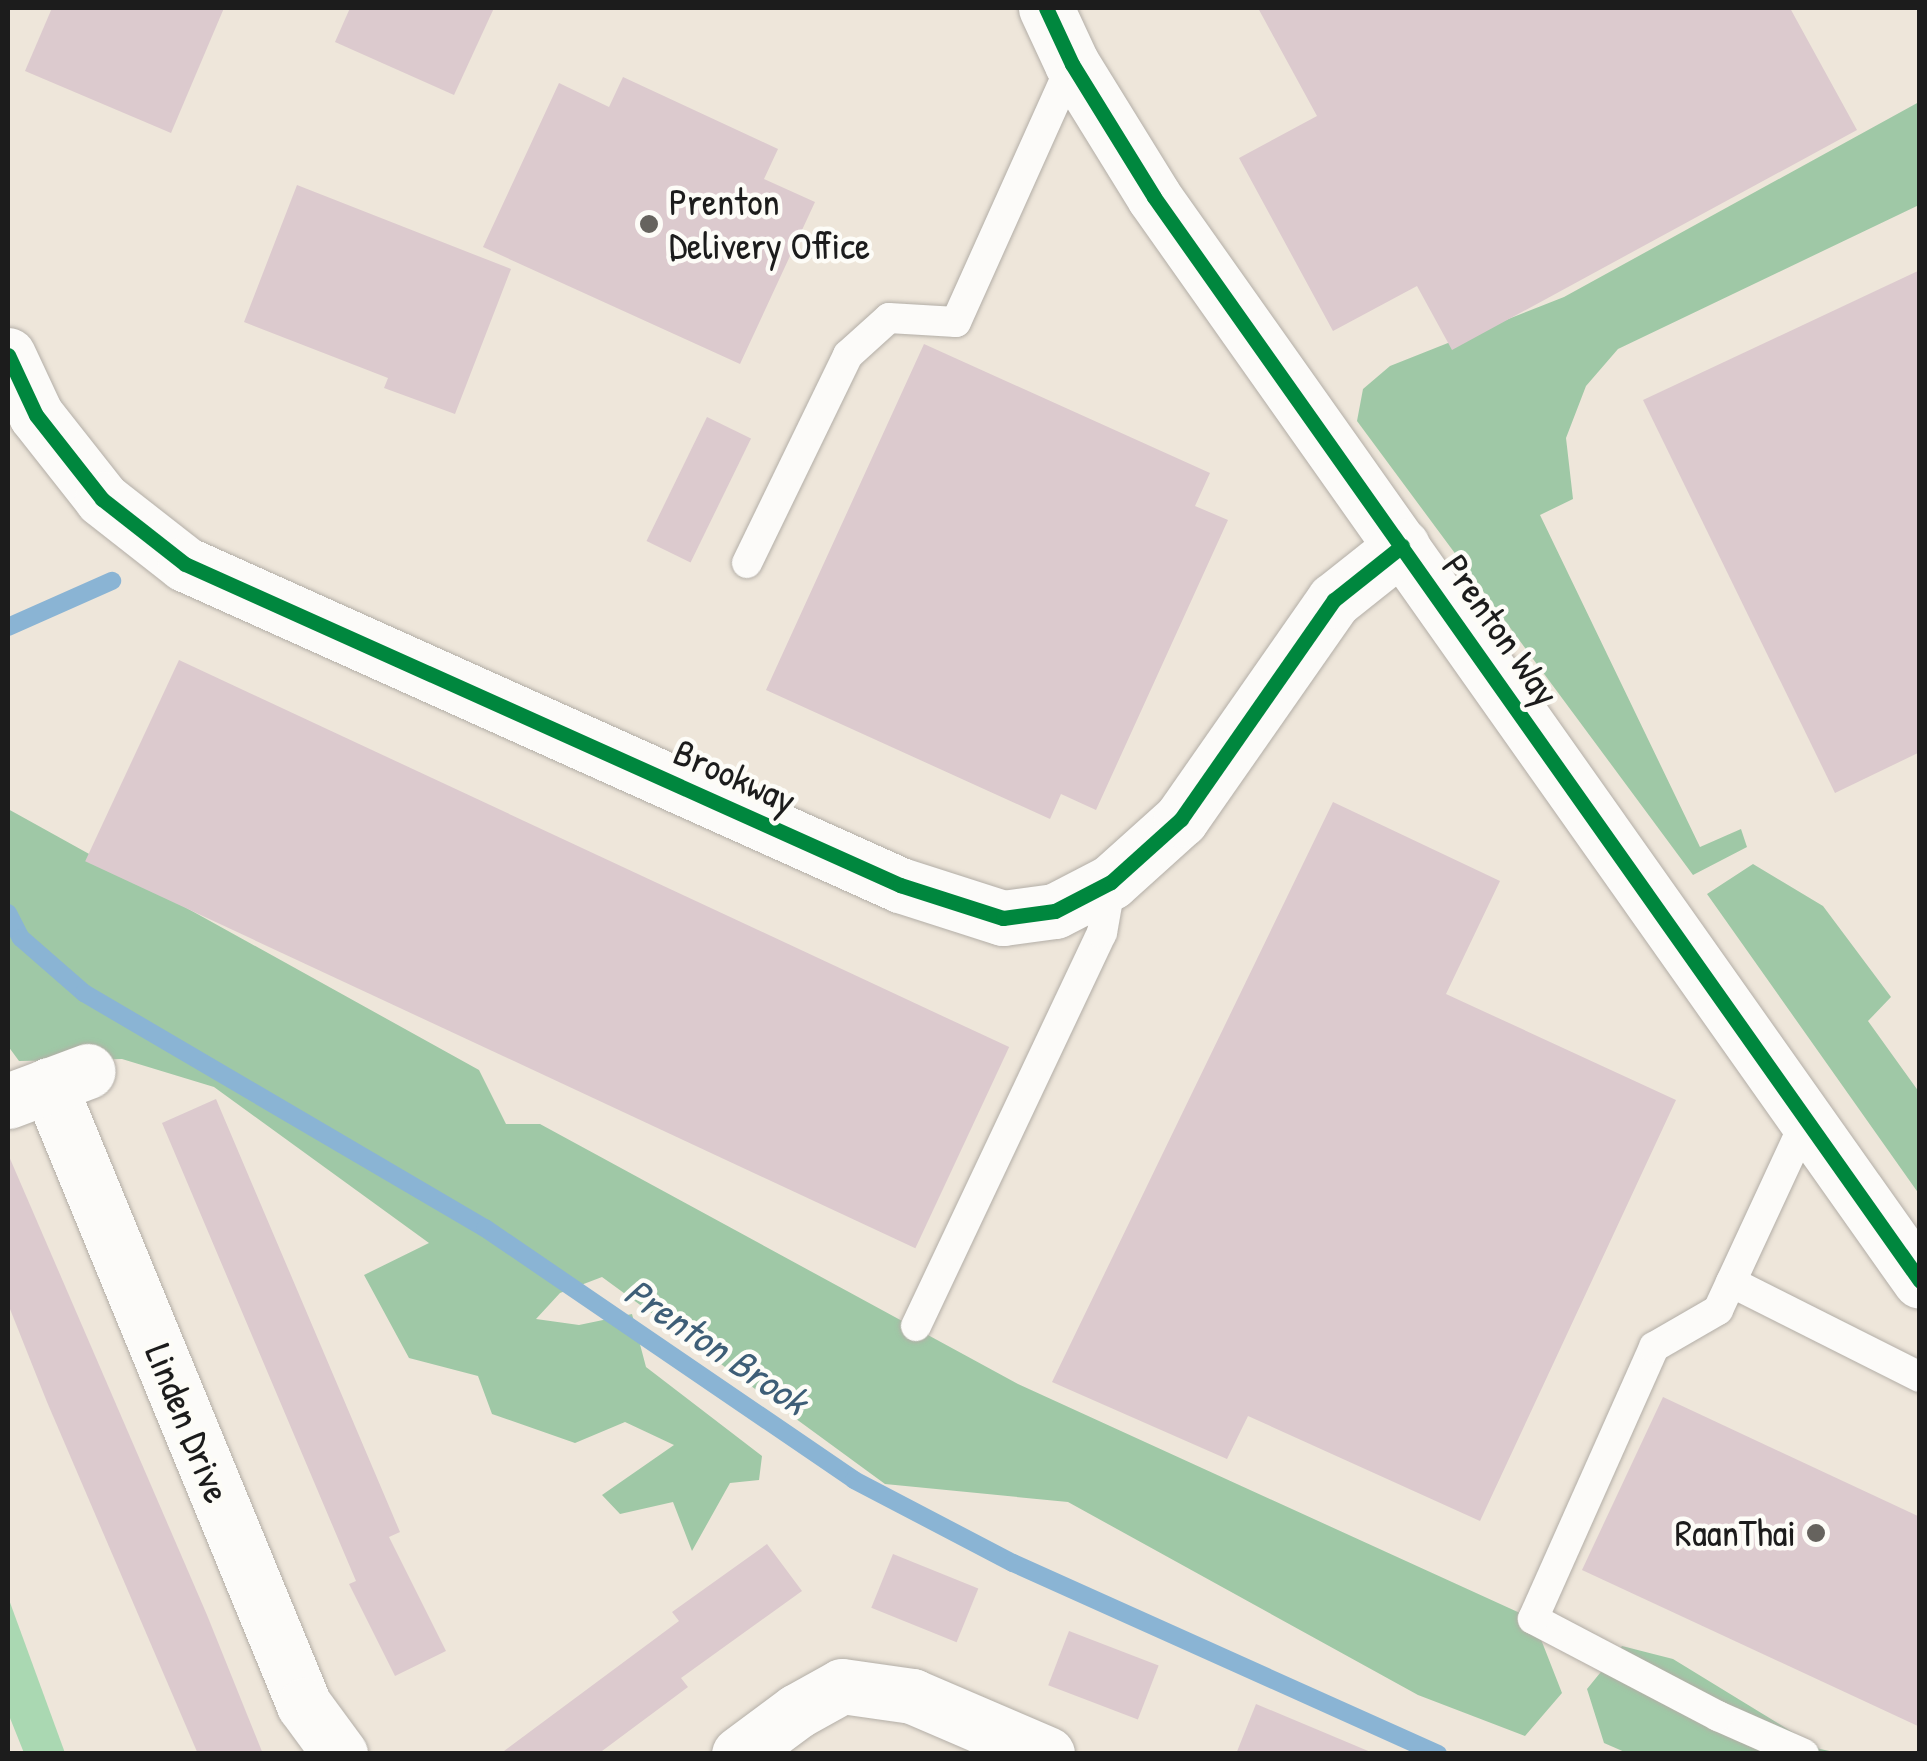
<!DOCTYPE html>
<style>
body{margin:0}
#map{position:relative;width:1927px;height:1761px;overflow:hidden;background:#eee6da;font-family:"Patrick Hand",sans-serif}
div>[style]{position:absolute}
.green>*{inset:0;background:#aad8b2}
.forest>*{inset:0;background:#9fc8a6}
.stream>*{height:18px;margin:-9px;padding:0 9px;transform-origin:9px;border-radius:9px;background:#8ab4d4}
.building>*{inset:0;background:#dccace;transform-origin:0 0}
.roads{filter:drop-shadow(0 0 2px #b3aea7) drop-shadow(0 0 2px #b3aea7)}
.lane>*{height:30px;margin:-15px;padding:0 15px;transform-origin:15px;border-radius:15px;background:#fcfbf9}
.street>*{height:55px;margin:-27.5px;padding:0 27.5px;transform-origin:27.5px;border-radius:27.5px;background:#fcfbf9}
.cycleway>*{height:15px;margin:-7.5px;padding:0 7.5px;transform-origin:7.5px;border-radius:7.5px;background:#00873e}
.dots>*{width:28px;height:28px;translate:-50% -50%;box-sizing:border-box;border:5px solid #fdfcf7;border-radius:50%}
span{translate:-50% -50%;white-space:nowrap;text-align:center;line-height:1.15;-webkit-text-stroke:9px #fdfcf7;paint-order:stroke}
.poi-label{font-size:38px;color:#1c1c1c}
.left{translate:0 -50%;text-align:left}
.right{translate:-100% -50%;text-align:right}
.street-label{font-size:38px;color:#1c1c1c}
.water-label{font-size:40px;color:#3e5e77;font-style:italic}
.frame{position:absolute;inset:0;border:10px solid #1c1c1c;pointer-events:none}
</style>
<div id="map">
<div class="green">
<div style="clip-path:polygon(8px 1597px,65px 1753px,24px 1753px,8px 1713px)"></div>
</div>
<div class="forest">
<div style="clip-path:polygon(1919px 102px,1919px 205px,1618px 349px,1586px 386px,1566px 438px,1573px 499px,1540px 515px,1700px 847px,1741px 829px,1747px 847px,1693px 875px,1357px 421px,1363px 389px,1390px 366px,1564px 297px)"></div>
<div style="clip-path:polygon(8px 809px,479px 1070px,506px 1124px,540px 1124px,1018px 1384px,1533px 1619px,1562px 1693px,1525px 1736px,1418px 1695px,1068px 1502px,885px 1484px,602px 1277px,560px 1293px,536px 1319px,579px 1325px,632px 1314px,646px 1367px,762px 1456px,759px 1480px,730px 1483px,692px 1551px,673px 1502px,620px 1514px,602px 1495px,674px 1445px,625px 1422px,575px 1443px,492px 1414px,478px 1376px,409px 1358px,364px 1275px,429px 1243px,214px 1087px,122px 1059px,19px 1061px,8px 1046px)"></div>
<div style="clip-path:polygon(1753px 864px,1823px 906px,1891px 997px,1868px 1021px,1919px 1092px,1919px 1194px,1707px 894px)"></div>
<div style="clip-path:polygon(1622px 1646px,1673px 1659px,1820px 1749px,1839px 1753px,1627px 1753px,1604px 1743px,1587px 1689px)"></div>
</div>
<div class="stream">
<div style="left:8px;top:627px;width:114px;rotate:-23.9deg"></div>
<div style="left:8px;top:913px;width:28px;rotate:63deg"></div>
<div style="left:21px;top:938px;width:84px;rotate:41.1deg"></div>
<div style="left:84px;top:993px;width:465px;rotate:30.4deg"></div>
<div style="left:485px;top:1228px;width:447px;rotate:34.3deg"></div>
<div style="left:854px;top:1480px;width:179px;rotate:27.6deg"></div>
<div style="left:1013px;top:1563px;width:466px;rotate:24.2deg"></div>
</div>
<div class="building">
<div style="clip-path:polygon(52px 8px,224px 8px,171px 133px,25px 71px)"></div>
<div style="clip-path:polygon(350px 8px,494px 8px,454px 95px,335px 42px)"></div>
<div style="clip-path:polygon(1258px 8px,1790px 8px,1857px 130px,1452px 350px,1417px 286px,1333px 331px,1239px 158px,1317px 116px)"></div>
<div style="clip-path:polygon(623px 77px,778px 149px,764px 179px,815px 202px,740px 364px,483px 247px,559px 83px,609px 107px)"></div>
<div style="clip-path:polygon(297px 185px,511px 269px,455px 414px,384px 388px,388px 378px,244px 322px)"></div>
<div style="clip-path:polygon(1920px 270px,1920px 752px,1835px 793px,1643px 400px)"></div>
<div style="clip-path:polygon(924px 344px,1210px 473px,1195px 506px,1228px 520px,1096px 810px,1061px 794px,1050px 819px,766px 690px)"></div>
<div style="left:707px;top:417px;width:49px;height:138px;rotate:26deg"></div>
<div style="left:179px;top:660px;width:916px;height:222px;rotate:25deg"></div>
<div style="clip-path:polygon(1333px 802px,1500px 881px,1446px 994px,1676px 1100px,1480px 1521px,1248px 1416px,1227px 1459px,1052px 1382px)"></div>
<div style="clip-path:polygon(216px 1099px,400px 1532px,389px 1537px,446px 1651px,395px 1676px,349px 1584px,356px 1581px,162px 1123px)"></div>
<div style="clip-path:polygon(8px 1154px,207px 1615px,263px 1754px,198px 1754px,47px 1402px,8px 1304px)"></div>
<div style="clip-path:polygon(1663px 1397px,1920px 1517px,1920px 1727px,1582px 1570px)"></div>
<div style="clip-path:polygon(767px 1544px,802px 1591px,681px 1678px,688px 1687px,598px 1754px,500px 1754px,679px 1621px,672px 1612px)"></div>
<div style="left:893px;top:1554px;width:92px;height:58px;rotate:22deg"></div>
<div style="left:1069px;top:1631px;width:96px;height:58px;rotate:21deg"></div>
<div style="clip-path:polygon(1256px 1704px,1373px 1753px,1373px 1754px,1236px 1754px)"></div>
</div>
<div class="roads">
<div class="lane">
<div style="left:747px;top:563px;width:231px;rotate:-64.1deg"></div>
<div style="left:848px;top:355px;width:55px;rotate:-42.1deg"></div>
<div style="left:889px;top:318px;width:67px;rotate:3.4deg"></div>
<div style="left:956px;top:322px;width:283px;rotate:-65.8deg"></div>
<div style="left:1731px;top:1282px;width:212px;rotate:26.7deg"></div>
<div style="left:916px;top:1326px;width:435px;rotate:-64.7deg"></div>
<div style="left:1102px;top:933px;width:52px;rotate:-80deg"></div>
<div style="left:1804px;top:1754px;width:94px;rotate:-156.2deg"></div>
<div style="left:1718px;top:1716px;width:209px;rotate:-152.3deg"></div>
<div style="left:1533px;top:1619px;width:298px;rotate:-66deg"></div>
<div style="left:1654px;top:1347px;width:74px;rotate:-30deg"></div>
<div style="left:1718px;top:1310px;width:209px;rotate:-65.1deg"></div>
</div>
<div class="street">
<div style="left:1046px;top:8px;width:62px;rotate:65.1deg"></div>
<div style="left:1072px;top:64px;width:156px;rotate:58.3deg"></div>
<div style="left:1154px;top:197px;width:1327px;rotate:54.75deg"></div>
<div style="left:8px;top:355px;width:66px;rotate:65deg"></div>
<div style="left:36px;top:415px;width:107px;rotate:51.8deg"></div>
<div style="left:102px;top:499px;width:105px;rotate:38.1deg"></div>
<div style="left:185px;top:564px;width:784px;rotate:24.18deg"></div>
<div style="left:900px;top:885px;width:108px;rotate:17.8deg"></div>
<div style="left:1003px;top:918px;width:52px;rotate:-7.7deg"></div>
<div style="left:1055px;top:911px;width:63px;rotate:-27.4deg"></div>
<div style="left:1111px;top:882px;width:94px;rotate:-42deg"></div>
<div style="left:1181px;top:819px;width:267px;rotate:-55.1deg"></div>
<div style="left:1334px;top:600px;width:87px;rotate:-38.5deg"></div>
<div style="left:49px;top:1085px;width:670px;rotate:67.64deg"></div>
<div style="left:304px;top:1705px;width:61px;rotate:53.7deg"></div>
<div style="left:8px;top:1101px;width:85px;rotate:-20.6deg"></div>
<div style="left:739px;top:1754px;width:72px;rotate:-36.6deg"></div>
<div style="left:797px;top:1711px;width:51px;rotate:-29.1deg"></div>
<div style="left:842px;top:1686px;width:71px;rotate:8.1deg"></div>
<div style="left:912px;top:1696px;width:147px;rotate:23.2deg"></div>
</div>
</div>
<div class="cycleway">
<div style="left:1046px;top:8px;width:62px;rotate:65.1deg"></div>
<div style="left:1072px;top:64px;width:156px;rotate:58.3deg"></div>
<div style="left:1154px;top:197px;width:1327px;rotate:54.75deg"></div>
<div style="left:8px;top:355px;width:66px;rotate:65deg"></div>
<div style="left:36px;top:415px;width:107px;rotate:51.8deg"></div>
<div style="left:102px;top:499px;width:105px;rotate:38.1deg"></div>
<div style="left:185px;top:564px;width:784px;rotate:24.18deg"></div>
<div style="left:900px;top:885px;width:108px;rotate:17.8deg"></div>
<div style="left:1003px;top:918px;width:52px;rotate:-7.7deg"></div>
<div style="left:1055px;top:911px;width:63px;rotate:-27.4deg"></div>
<div style="left:1111px;top:882px;width:94px;rotate:-42deg"></div>
<div style="left:1181px;top:819px;width:267px;rotate:-55.1deg"></div>
<div style="left:1334px;top:600px;width:87px;rotate:-38.5deg"></div>
</div>
<div class="dots">
<div style="left:649px;top:224px;background:#66635e"></div>
<div style="left:1816px;top:1533px;background:#66635e"></div>
</div>
<div class="poi-label">
<span class="left" style="left:669px;top:224px">Prenton<br>Delivery Office</span>
<span class="right" style="left:1796px;top:1533px">RaanThai</span>
</div>
<div class="street-label">
<span style="left:1501px;top:630px;rotate:55deg">Prenton Way</span>
<span style="left:735px;top:776px;rotate:24deg">Brookway</span>
<span style="left:188px;top:1423px;rotate:68deg">Linden Drive</span>
</div>
<div class="water-label">
<span style="left:717px;top:1345px;rotate:34deg">Prenton Brook</span>
</div>
<div class="frame"></div>
</div>
